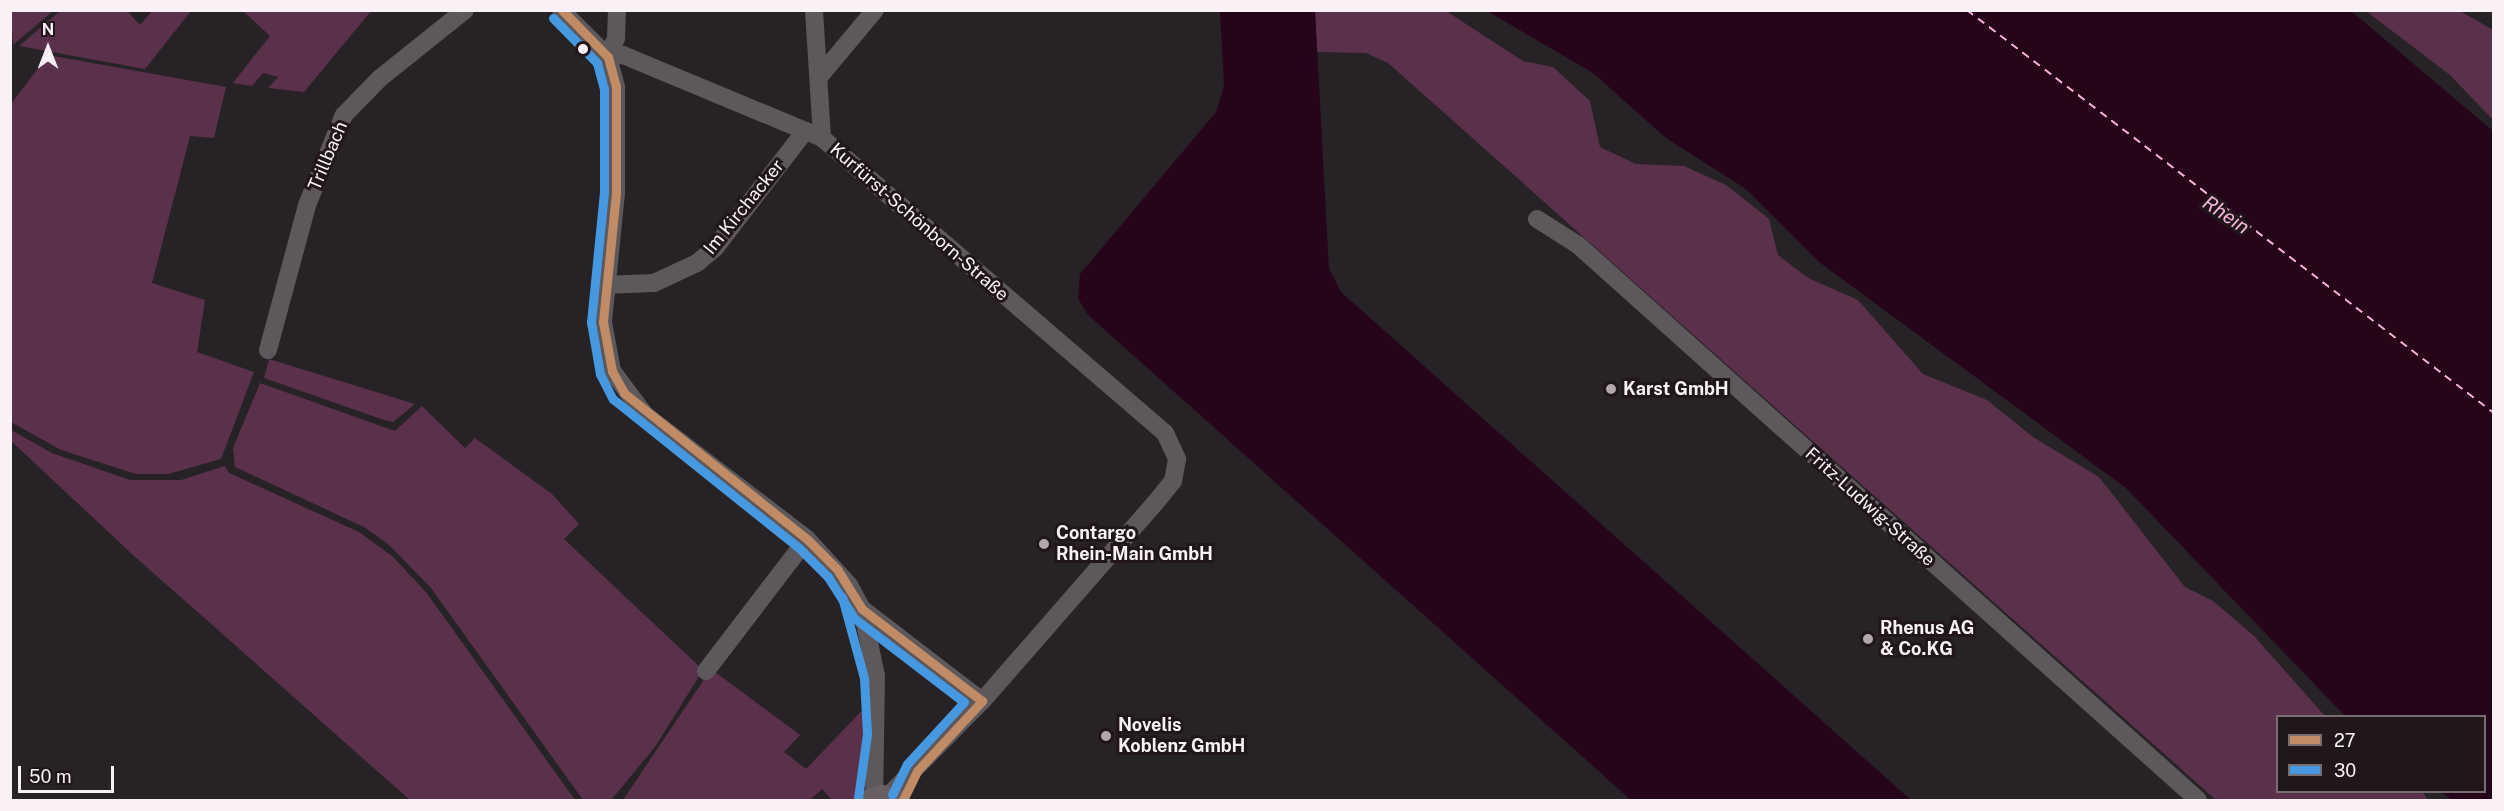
<!DOCTYPE html>
<meta charset="utf-8">
<style>
body{margin:0}
#map{position:relative;width:2504px;height:811px;overflow:hidden;background:#272225;font-family:"Public Sans",sans-serif}
div>[style]{position:absolute}
.green>*{inset:0;background:#5b304a}
.water>*{inset:0;background:#26051b}
.ferry>*{height:1.5px;margin-top:-0.75px;transform-origin:0;background:repeating-linear-gradient(90deg,#f4b2d7 0 8px,transparent 0 14px)}
.minor>*{height:18px;margin:-9px;padding:0 9px;transform-origin:9px;border-radius:9px;background:#5d585b}
.major>*{height:22px;margin:-11px;padding:0 11px;transform-origin:11px;border-radius:11px;background:#685e64}
.bus-1>*{height:9px;margin:-4.5px;padding:0 4.5px;transform-origin:4.5px;border-radius:4.5px;background:#c18c65}
.bus-2>*{height:9px;margin:-4.5px;padding:0 4.5px;transform-origin:4.5px;border-radius:4.5px;background:#4699e1}
.dots>*{width:16px;height:16px;translate:-50% -50%;box-sizing:border-box;border:3px solid #20161b;border-radius:50%}
span{translate:-50% -50%;white-space:nowrap;text-align:center;line-height:1.15;-webkit-text-stroke:6px #20161b;paint-order:stroke}
.street-label{font-size:18px;color:#f9f1f5}
.poi-label{font-size:18px;color:#f9f1f5;font-weight:700}
.left{translate:0 -50%;text-align:left}
.water-label{font-size:20px;color:#f4b2d7;font-style:italic}
.frame{position:absolute;inset:0;border:12px solid #f9f1f5;pointer-events:none}
.legend{position:absolute;left:2276px;top:715px;width:210px;height:78px;box-sizing:border-box;background:#20161b;border:2px solid #776e72;margin:0;padding:8px 10px;list-style:none;font-size:18px;color:#f9f1f5}
.legend li{display:flex;align-items:center;gap:12px;height:30px}
.legend b{width:30px;border:2px solid #776e72}
.north{position:absolute;left:18px;top:18px;width:60px;height:60px;-webkit-text-stroke:4px #20161b;paint-order:stroke;rotate:0deg;font-size:16px;font-weight:700;line-height:24px;text-align:center;color:#f9f1f5}
.north::after{content:'';display:block;margin:auto;width:21px;height:27px;background:#f9f1f5;clip-path:polygon(50% 0,100% 100%,50% 72%,0 100%)}
.scale{position:absolute;left:18px;top:766px;width:96px;height:27px;box-sizing:border-box;border:3px solid #f9f1f5;border-top:0;padding-left:8px;font-size:18px;line-height:21px;white-space:nowrap;color:#f9f1f5;-webkit-text-stroke:4px #20161b;paint-order:stroke}
</style>
<div id="map">
<div class="green">
<div style="clip-path:polygon(11px 10px,53px 10px,53px 11px,13px 45px)"></div>
<div style="clip-path:polygon(61px 10px,127px 11px,140px 25px,152px 11px,191px 11px,145px 69px,19px 46px)"></div>
<div style="clip-path:polygon(243px 11px,243px 10px,371px 11px,304px 92px,268px 88px,278px 77px,263px 73px,252px 86px,233px 83px,270px 36px)"></div>
<div style="clip-path:polygon(1315px 11px,1446px 11px,1523px 61px,1553px 67px,1590px 101px,1600px 147px,1636px 164px,1684px 166px,1726px 185px,1769px 219px,1778px 255px,1808px 278px,1858px 300px,1923px 374px,1987px 400px,2033px 437px,2099px 477px,2185px 587px,2213px 601px,2254px 636px,2325px 716px,2278px 716px,2278px 792px,2423px 792px,2428px 800px,2216px 800px,1388px 63px,1366px 53px,1317px 52px)"></div>
<div style="clip-path:polygon(2366px 11px,2460px 11px,2493px 30px,2493px 120px,2450px 75px)"></div>
<div style="clip-path:polygon(48px 55px,226px 87px,214px 138px,190px 136px,152px 283px,205px 300px,197px 352px,254px 372px,221px 459px,168px 474px,136px 474px,61px 450px,11px 422px,11px 104px)"></div>
<div style="clip-path:polygon(269px 359px,363px 388px,415px 404px,393px 422px,381px 419px,264px 378px)"></div>
<div style="clip-path:polygon(260px 383px,395px 431px,422px 406px,465px 448px,475px 438px,552px 494px,579px 524px,564px 539px,703px 670px,655px 747px,611px 800px,583px 800px,431px 588px,388px 544px,364px 527px,235px 467px,233px 448px)"></div>
<div style="clip-path:polygon(11px 430px,52px 453px,130px 480px,181px 480px,225px 466px,229px 473px,359px 532px,392px 556px,426px 592px,575px 800px,410px 800px,132px 554px,11px 441px)"></div>
<div style="clip-path:polygon(711px 669px,800px 735px,784px 752px,806px 769px,872px 700px,874px 726px,856px 800px,832px 800px,822px 789px,810px 800px,623px 800px)"></div>
</div>
<div class="water">
<div style="clip-path:polygon(2350px 10px,2493px 131px,2493px 800px,2452px 800px,2441px 792px,2484px 792px,2484px 716px,2345px 716px,2126px 488px,1819px 262px,1746px 189px,1666px 138px,1593px 73px,1487px 11px)"></div>
<div style="clip-path:polygon(1220px 11px,1315px 11px,1329px 269px,1341px 292px,1911px 800px,1631px 800px,1087px 314px,1078px 298px,1080px 274px,1216px 112px,1224px 86px)"></div>
</div>
<div class="ferry">
<div style="left:1967px;top:10px;width:663px;rotate:37.41deg"></div>
</div>
<div class="minor">
<div style="left:561px;top:10px;width:66px;rotate:45deg"></div>
<div style="left:608px;top:57px;width:31px;rotate:75deg"></div>
<div style="left:616px;top:87px;width:106px;rotate:90deg"></div>
<div style="left:616px;top:193px;width:130px;rotate:95.8deg"></div>
<div style="left:603px;top:322px;width:50px;rotate:79.6deg"></div>
<div style="left:612px;top:371px;width:55px;rotate:53.1deg"></div>
<div style="left:645px;top:415px;width:204px;rotate:37.4deg"></div>
<div style="left:807px;top:539px;width:62px;rotate:47.6deg"></div>
<div style="left:849px;top:585px;width:27px;rotate:62deg"></div>
<div style="left:862px;top:609px;width:68px;rotate:78.2deg"></div>
<div style="left:876px;top:676px;width:122px;rotate:90.9deg"></div>
<div style="left:814px;top:10px;width:128px;rotate:86.4deg"></div>
<div style="left:608px;top:57px;width:15px;rotate:-8deg"></div>
<div style="left:623px;top:55px;width:216px;rotate:22.6deg"></div>
<div style="left:822px;top:138px;width:452px;rotate:40.7deg"></div>
<div style="left:1165px;top:433px;width:29px;rotate:65deg"></div>
<div style="left:1177px;top:459px;width:22px;rotate:100deg"></div>
<div style="left:1173px;top:481px;width:28px;rotate:129deg"></div>
<div style="left:1155px;top:503px;width:263px;rotate:131.1deg"></div>
<div style="left:982px;top:701px;width:134px;rotate:134.7deg"></div>
<div style="left:608px;top:57px;width:21px;rotate:-67deg"></div>
<div style="left:616px;top:38px;width:28px;rotate:-88deg"></div>
<div style="left:819px;top:77px;width:87px;rotate:-50.1deg"></div>
<div style="left:1537px;top:219px;width:49px;rotate:32.4deg"></div>
<div style="left:1578px;top:245px;width:832px;rotate:41.83deg"></div>
<div style="left:605px;top:285px;width:49px;rotate:-2.3deg"></div>
<div style="left:654px;top:283px;width:47px;rotate:-24.9deg"></div>
<div style="left:697px;top:263px;width:23px;rotate:-40deg"></div>
<div style="left:715px;top:248px;width:148px;rotate:-52.4deg"></div>
<div style="left:268px;top:350px;width:150px;rotate:-74.9deg"></div>
<div style="left:307px;top:205px;width:97px;rotate:-67.7deg"></div>
<div style="left:344px;top:115px;width:50px;rotate:-45.8deg"></div>
<div style="left:379px;top:79px;width:110px;rotate:-38.7deg"></div>
<div style="left:862px;top:609px;width:151px;rotate:37.5deg"></div>
<div style="left:706px;top:671px;width:166px;rotate:-52.6deg"></div>
</div>
<div class="major">
<div style="left:870px;top:800px;width:13px;rotate:-18deg"></div>
<div style="left:882px;top:796px;width:15px;rotate:16deg"></div>
</div>
<div class="bus-1">
<div style="left:562px;top:10px;width:66px;rotate:45.6deg"></div>
<div style="left:608px;top:57px;width:31px;rotate:75deg"></div>
<div style="left:616px;top:87px;width:106px;rotate:90deg"></div>
<div style="left:616px;top:193px;width:130px;rotate:95.8deg"></div>
<div style="left:603px;top:322px;width:50px;rotate:79.6deg"></div>
<div style="left:612px;top:371px;width:25px;rotate:61deg"></div>
<div style="left:624px;top:393px;width:234px;rotate:38.6deg"></div>
<div style="left:807px;top:539px;width:42px;rotate:45deg"></div>
<div style="left:837px;top:569px;width:47px;rotate:58deg"></div>
<div style="left:862px;top:609px;width:151px;rotate:37.5deg"></div>
<div style="left:903px;top:800px;width:32px;rotate:-64deg"></div>
<div style="left:917px;top:771px;width:96px;rotate:-47.1deg"></div>
</div>
<div class="bus-2">
<div style="left:553px;top:18px;width:63px;rotate:45.6deg"></div>
<div style="left:597px;top:63px;width:27px;rotate:75deg"></div>
<div style="left:604px;top:89px;width:103px;rotate:90deg"></div>
<div style="left:604px;top:192px;width:131px;rotate:95.7deg"></div>
<div style="left:591px;top:322px;width:53px;rotate:80.2deg"></div>
<div style="left:600px;top:374px;width:28px;rotate:63deg"></div>
<div style="left:613px;top:399px;width:238px;rotate:38.7deg"></div>
<div style="left:799px;top:548px;width:41px;rotate:45deg"></div>
<div style="left:828px;top:577px;width:49px;rotate:57.6deg"></div>
<div style="left:854px;top:618px;width:138px;rotate:37.4deg"></div>
<div style="left:964px;top:702px;width:84px;rotate:132.6deg"></div>
<div style="left:907px;top:764px;width:34px;rotate:116deg"></div>
<div style="left:842px;top:597px;width:84px;rotate:74.8deg"></div>
<div style="left:864px;top:678px;width:56px;rotate:86.9deg"></div>
<div style="left:867px;top:734px;width:65px;rotate:98deg"></div>
</div>
<div class="dots">
<div style="left:583px;top:49px;background:#f9f1f5"></div>
<div style="left:1611px;top:389px;background:#b0a9ac"></div>
<div style="left:1044px;top:544px;background:#b0a9ac"></div>
<div style="left:1868px;top:639px;background:#b0a9ac"></div>
<div style="left:1106px;top:736px;background:#b0a9ac"></div>
</div>
<div class="street-label">
<span style="left:328px;top:156px;rotate:-67deg">Trillbach</span>
<span style="left:744px;top:207px;rotate:-51deg">Im Kirchacker</span>
<span style="left:919px;top:222px;rotate:41deg">Kurfürst-Schönborn-Straße</span>
<span style="left:1870px;top:507px;rotate:42deg">Fritz-Ludwig-Straße</span>
</div>
<div class="poi-label">
<span class="left" style="left:1623px;top:389px">Karst GmbH</span>
<span class="left" style="left:1056px;top:544px">Contargo<br>Rhein-Main GmbH</span>
<span class="left" style="left:1880px;top:639px">Rhenus AG<br>&amp; Co.KG</span>
<span class="left" style="left:1118px;top:736px">Novelis<br>Koblenz GmbH</span>
</div>
<div class="water-label">
<span style="left:2226px;top:215px;rotate:34deg">Rhein</span>
</div>
<div class="frame"></div>
<ul class="legend">
<li><b style="height:8px;background:#c18c65"></b>27</li>
<li><b style="height:8px;background:#4699e1"></b>30</li>
</ul>
<div class="north">N</div>
<div class="scale">50 m</div>
</div>
